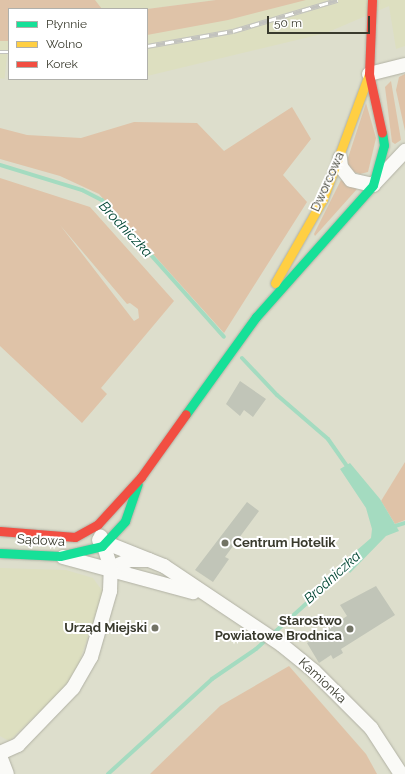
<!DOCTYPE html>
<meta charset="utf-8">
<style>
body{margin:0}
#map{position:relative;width:405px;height:774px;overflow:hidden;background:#dddecc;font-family:Raleway,sans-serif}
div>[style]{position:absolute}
.built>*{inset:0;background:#dddfc0;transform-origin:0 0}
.green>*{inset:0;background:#dfc3a8}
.water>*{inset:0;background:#a4dbc0}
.stream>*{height:4px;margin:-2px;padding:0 2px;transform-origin:2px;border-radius:2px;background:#a4dbc0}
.building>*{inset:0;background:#c1c5b8}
.roads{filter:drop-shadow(0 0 1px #b1b1a4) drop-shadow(0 0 1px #b1b1a4)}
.street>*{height:14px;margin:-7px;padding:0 7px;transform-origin:7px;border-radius:7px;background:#fafaf7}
.fast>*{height:9px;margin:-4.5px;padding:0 4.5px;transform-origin:4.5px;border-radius:4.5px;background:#16e098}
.slow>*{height:9px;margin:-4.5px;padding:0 4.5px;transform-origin:4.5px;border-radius:4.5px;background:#ffcf43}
.jam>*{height:9px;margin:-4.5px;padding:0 4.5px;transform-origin:4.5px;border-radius:4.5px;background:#f24e42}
.rail>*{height:4.5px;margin-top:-2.25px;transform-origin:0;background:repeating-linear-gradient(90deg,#fff 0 9px,#c2c2be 0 18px);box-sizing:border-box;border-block:1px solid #c2c2be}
.dots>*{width:11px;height:11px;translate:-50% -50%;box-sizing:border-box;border:2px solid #fff;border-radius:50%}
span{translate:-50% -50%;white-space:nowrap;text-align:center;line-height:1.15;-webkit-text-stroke:4px #fff;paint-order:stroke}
.street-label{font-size:13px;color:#393a2d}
.poi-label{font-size:13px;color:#393a2d;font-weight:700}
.left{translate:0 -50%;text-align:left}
.right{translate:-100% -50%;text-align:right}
.water-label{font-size:14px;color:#004633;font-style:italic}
.legend{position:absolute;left:8px;top:8px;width:140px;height:72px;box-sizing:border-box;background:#fff;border:1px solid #b0b0ab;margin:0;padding:5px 7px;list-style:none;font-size:12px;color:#393a2d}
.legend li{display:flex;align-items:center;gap:8px;height:20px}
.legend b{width:20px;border:1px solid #b0b0ab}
.scale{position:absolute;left:267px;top:16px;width:103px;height:18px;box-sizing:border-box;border:2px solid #393a2d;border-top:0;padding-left:5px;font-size:12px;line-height:14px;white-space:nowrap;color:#393a2d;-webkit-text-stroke:3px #fff;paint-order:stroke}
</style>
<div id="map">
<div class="built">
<div style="clip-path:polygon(95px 0,216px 0,147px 9px,102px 9px)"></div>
<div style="clip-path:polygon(294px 0,405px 0,405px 46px,396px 49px,389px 6px,326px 33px,147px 76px,147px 30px)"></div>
<div style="left:0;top:36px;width:9px;height:42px;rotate:6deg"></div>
<div style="clip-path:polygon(0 568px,66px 570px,93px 578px,103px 592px,77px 669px,60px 692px,9px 741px,0 736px)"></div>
</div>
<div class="green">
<div style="clip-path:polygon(0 0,95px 0,102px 9px,9px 9px,9px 41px,0 41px)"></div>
<div style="clip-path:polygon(216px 0,306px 0,228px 20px,147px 35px,147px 9px)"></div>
<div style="clip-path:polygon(405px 74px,405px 131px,396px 90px,399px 77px)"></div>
<div style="clip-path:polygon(391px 81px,401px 140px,395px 144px,392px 142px,385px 87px)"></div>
<div style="clip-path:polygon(366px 103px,376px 138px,368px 172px,360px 174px,351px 171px,347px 161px)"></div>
<div style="clip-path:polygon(292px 107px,311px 139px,283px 175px,307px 202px,224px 333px,99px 194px,60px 176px,0 159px,0 128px,27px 135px,81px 138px,134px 122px,197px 123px,224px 151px)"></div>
<div style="clip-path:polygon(evenodd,0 178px,90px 207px,174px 301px,101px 388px,107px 394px,82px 423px,0 346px,0 178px,60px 225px,127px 304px,130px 303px,138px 309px,139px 318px,134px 321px,60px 225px)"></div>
<div style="clip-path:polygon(341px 180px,357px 189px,315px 236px,314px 234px)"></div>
<div style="clip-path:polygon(405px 462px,405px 520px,395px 524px,381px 501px)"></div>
<div style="clip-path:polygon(289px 666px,366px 754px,377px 774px,150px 774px,220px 706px)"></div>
</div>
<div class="water">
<div style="clip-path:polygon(350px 463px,380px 499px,399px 531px,386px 536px,350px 573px,341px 564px,371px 538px,372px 529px,366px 508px,340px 469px)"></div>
</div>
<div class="stream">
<div style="left:0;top:165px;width:86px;rotate:17deg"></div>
<div style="left:82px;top:190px;width:22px;rotate:27deg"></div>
<div style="left:102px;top:200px;width:183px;rotate:48.3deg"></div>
<div style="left:242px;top:358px;width:51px;rotate:46.6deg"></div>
<div style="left:277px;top:395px;width:67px;rotate:40.8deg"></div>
<div style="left:328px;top:439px;width:37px;rotate:55deg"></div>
<div style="left:392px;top:527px;width:14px;rotate:-17deg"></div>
<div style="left:108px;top:774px;width:141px;rotate:-42.4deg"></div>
<div style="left:212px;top:679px;width:53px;rotate:-34.3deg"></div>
<div style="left:256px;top:649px;width:125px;rotate:-42.1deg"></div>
</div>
<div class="building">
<div style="clip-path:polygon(240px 381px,266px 399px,253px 417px,244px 410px,240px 416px,226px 404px)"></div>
<div style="clip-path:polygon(247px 502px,259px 511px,225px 557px,229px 559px,213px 582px,195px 570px)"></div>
<div style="clip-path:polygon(376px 586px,395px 615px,341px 649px,343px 653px,333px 659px,331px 655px,319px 663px,307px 643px,347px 616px,340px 605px)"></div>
</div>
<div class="roads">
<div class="street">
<div style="left:369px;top:74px;width:37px;rotate:-14deg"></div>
<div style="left:340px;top:158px;width:9px;rotate:84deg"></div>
<div style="left:341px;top:167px;width:16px;rotate:52deg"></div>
<div style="left:351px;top:180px;width:23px;rotate:13deg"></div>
<div style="left:373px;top:185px;width:47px;rotate:-46.7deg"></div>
<div style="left:99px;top:540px;width:70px;rotate:21.8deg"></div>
<div style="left:164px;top:566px;width:142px;rotate:33.8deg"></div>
<div style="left:282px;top:645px;width:41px;rotate:39.1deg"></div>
<div style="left:314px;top:671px;width:81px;rotate:45deg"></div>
<div style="left:371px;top:728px;width:55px;rotate:56.9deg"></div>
<div style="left:63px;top:557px;width:135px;rotate:15.1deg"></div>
<div style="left:111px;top:568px;width:21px;rotate:-23deg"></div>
<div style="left:130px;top:560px;width:19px"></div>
<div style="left:0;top:753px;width:20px;rotate:-24deg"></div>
<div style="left:18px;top:745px;width:79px;rotate:-46deg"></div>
<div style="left:73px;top:688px;width:36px;rotate:-60deg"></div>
<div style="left:91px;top:657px;width:69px;rotate:-73.9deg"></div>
<div style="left:110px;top:591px;width:23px;rotate:-88deg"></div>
<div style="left:111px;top:568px;width:33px;rotate:-108deg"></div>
<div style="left:0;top:756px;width:19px;rotate:69deg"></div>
</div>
<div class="fast">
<div style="left:186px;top:414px;width:120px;rotate:-54.2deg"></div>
<div style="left:256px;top:317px;width:176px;rotate:-48.4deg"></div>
<div style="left:373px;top:185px;width:41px;rotate:-74.6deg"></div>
<div style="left:384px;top:145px;width:12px;rotate:-99deg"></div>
<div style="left:0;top:553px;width:60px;rotate:2.9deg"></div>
<div style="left:60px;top:556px;width:43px;rotate:-13.4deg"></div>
<div style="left:102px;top:546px;width:34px;rotate:-47deg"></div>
<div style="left:125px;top:521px;width:39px;rotate:-71deg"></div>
</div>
<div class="slow">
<div style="left:275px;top:283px;width:97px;rotate:-60.3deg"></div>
<div style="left:323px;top:199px;width:133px;rotate:-69.8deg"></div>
</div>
<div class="jam">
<div style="left:372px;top:0;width:74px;rotate:92.3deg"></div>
<div style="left:369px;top:74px;width:60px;rotate:77.6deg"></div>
<div style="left:0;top:531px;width:75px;rotate:4.6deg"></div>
<div style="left:75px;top:537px;width:26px;rotate:-29deg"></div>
<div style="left:98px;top:524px;width:64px;rotate:-47.5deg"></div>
<div style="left:141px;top:477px;width:77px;rotate:-54.5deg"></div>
</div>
</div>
<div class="rail">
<div style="left:147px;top:46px;width:87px;rotate:-9.9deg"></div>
<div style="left:233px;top:31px;width:109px;rotate:-16.6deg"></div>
<div style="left:0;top:52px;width:9px"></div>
</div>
<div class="dots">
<div style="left:225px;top:543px;background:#727365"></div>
<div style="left:155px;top:628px;background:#727365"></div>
<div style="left:350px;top:629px;background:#727365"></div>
</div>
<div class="street-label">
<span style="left:328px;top:182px;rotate:-66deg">Dworcowa</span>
<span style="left:41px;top:541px;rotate:3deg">Sądowa</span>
<span style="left:322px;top:681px;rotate:43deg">Kamionka</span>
</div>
<div class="poi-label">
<span class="left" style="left:233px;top:543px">Centrum Hotelik</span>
<span class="right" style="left:342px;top:629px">Starostwo<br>Powiatowe Brodnica</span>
<span class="right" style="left:147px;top:628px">Urząd Miejski</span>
</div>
<div class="water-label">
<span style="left:126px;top:229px;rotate:47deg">Brodniczka</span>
<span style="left:332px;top:577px;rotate:-42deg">Brodniczka</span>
</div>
<ul class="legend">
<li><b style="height:5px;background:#16e098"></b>Płynnie</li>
<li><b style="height:5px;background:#ffcf43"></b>Wolno</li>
<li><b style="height:5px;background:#f24e42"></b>Korek</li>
</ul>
<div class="scale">50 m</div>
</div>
